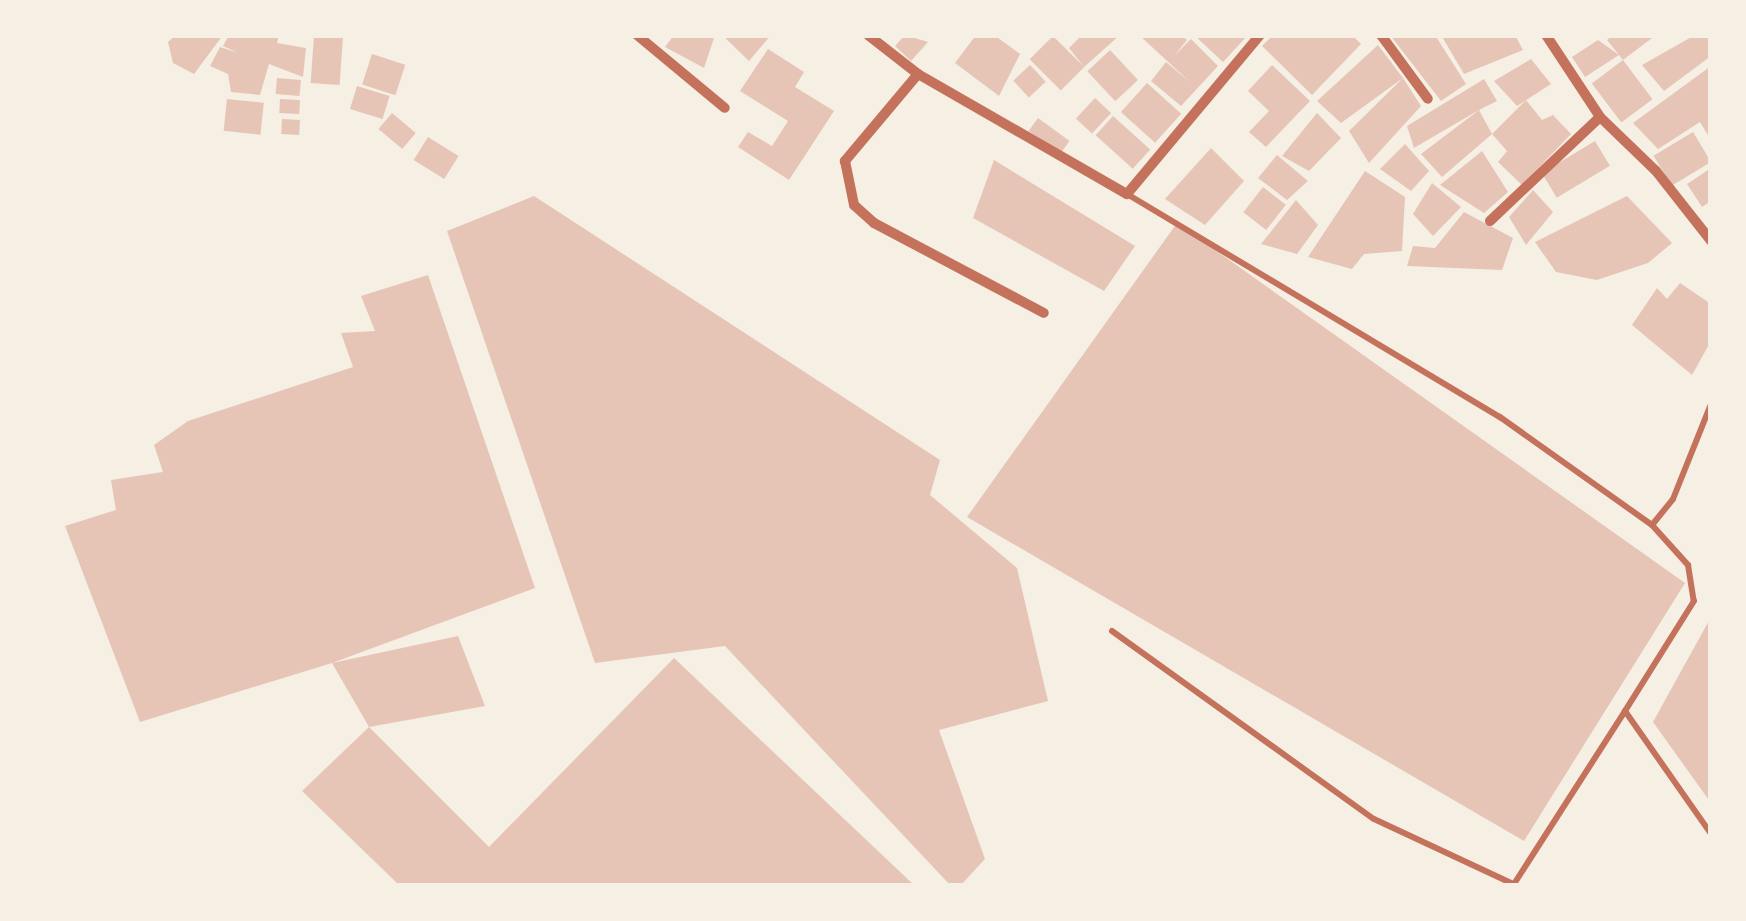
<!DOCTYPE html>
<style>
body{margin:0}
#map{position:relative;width:1746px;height:921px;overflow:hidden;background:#f6efe4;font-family:"Varela Round",sans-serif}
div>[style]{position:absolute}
.building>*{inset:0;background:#e6c5b7;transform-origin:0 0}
.service>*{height:6px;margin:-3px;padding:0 3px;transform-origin:3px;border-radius:3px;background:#c5725c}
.minor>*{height:10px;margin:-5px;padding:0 5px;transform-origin:5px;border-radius:5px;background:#c5725c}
span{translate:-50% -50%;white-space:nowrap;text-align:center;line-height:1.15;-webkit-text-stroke:9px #f6efe4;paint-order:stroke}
.frame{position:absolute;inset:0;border:38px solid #f6efe4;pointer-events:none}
</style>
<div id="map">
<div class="building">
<div style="clip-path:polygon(176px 35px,223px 35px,194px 74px,173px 63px,168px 42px)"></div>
<div style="clip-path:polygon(229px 35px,279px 35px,277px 43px,306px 48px,303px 77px,269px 64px,260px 95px,231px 92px,228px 74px,210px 66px,220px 47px,238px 53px,223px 46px)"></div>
<div style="left:314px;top:35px;width:29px;height:48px;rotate:4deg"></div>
<div style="clip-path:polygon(674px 35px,715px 35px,704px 68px,665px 47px)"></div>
<div style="clip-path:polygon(722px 35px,771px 35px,749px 61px)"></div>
<div style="clip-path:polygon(905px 35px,928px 42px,911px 61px,895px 46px)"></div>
<div style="clip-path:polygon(976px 35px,994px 35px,1020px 54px,999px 96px,955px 63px)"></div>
<div style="clip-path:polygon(1082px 35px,1120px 35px,1084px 67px,1069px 48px)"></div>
<div style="clip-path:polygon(1139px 35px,1181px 35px,1187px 40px,1174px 56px,1191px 39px,1218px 66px,1181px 106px,1151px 81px,1166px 62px,1191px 83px)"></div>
<div style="clip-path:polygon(1194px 35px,1248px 35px,1223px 62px)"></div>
<div style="clip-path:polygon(1273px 35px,1352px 35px,1361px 44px,1312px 95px,1262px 46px)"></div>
<div style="clip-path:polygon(1390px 35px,1435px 35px,1466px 84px,1441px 101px)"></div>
<div style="clip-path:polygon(1441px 35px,1515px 35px,1523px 50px,1464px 74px)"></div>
<div style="clip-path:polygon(1613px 35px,1656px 35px,1623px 60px,1619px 55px,1585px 77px,1572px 57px,1598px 40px,1619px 55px,1607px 40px)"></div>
<div style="clip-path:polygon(1695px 35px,1711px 35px,1711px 56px,1664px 91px,1642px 65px)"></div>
<div style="left:1053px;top:36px;width:44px;height:33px;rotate:45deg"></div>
<div style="clip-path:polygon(1378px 45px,1403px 78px,1421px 106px,1369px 163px,1349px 131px,1403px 78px,1341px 123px,1317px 101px)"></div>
<div style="clip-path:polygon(768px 49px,804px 72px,795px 87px,834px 111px,789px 180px,738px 147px,748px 132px,772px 146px,788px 121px,740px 91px)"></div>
<div style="left:1110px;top:50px;width:41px;height:31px;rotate:47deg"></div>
<div style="left:372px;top:54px;width:35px;height:32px;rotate:18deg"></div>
<div style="clip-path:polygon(1531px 59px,1551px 84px,1517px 106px,1494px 81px)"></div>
<div style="left:1623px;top:60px;width:49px;height:39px;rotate:53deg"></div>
<div style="left:1030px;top:65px;width:23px;height:23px;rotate:47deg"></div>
<div style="clip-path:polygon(1272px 65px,1310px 101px,1266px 147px,1249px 132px,1269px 111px,1248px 91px)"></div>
<div style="clip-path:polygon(1711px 66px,1711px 140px,1700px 122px,1658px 149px,1633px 123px)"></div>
<div style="left:277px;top:78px;width:24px;height:16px;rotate:5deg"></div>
<div style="clip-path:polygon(1484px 79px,1497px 101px,1479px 110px,1492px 134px,1442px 177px,1421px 154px,1479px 110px,1414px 148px,1407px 126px)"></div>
<div style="left:1147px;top:83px;width:46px;height:39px;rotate:42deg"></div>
<div style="left:357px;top:86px;width:34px;height:24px;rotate:17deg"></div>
<div style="left:1095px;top:98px;width:22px;height:28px;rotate:43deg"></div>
<div style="left:227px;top:99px;width:37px;height:32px;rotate:6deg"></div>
<div style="left:280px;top:99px;width:20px;height:14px;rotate:3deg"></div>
<div style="clip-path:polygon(1526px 100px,1542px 120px,1553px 115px,1571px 134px,1522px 185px,1498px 162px,1507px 151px,1492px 134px)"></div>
<div style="left:392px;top:113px;width:31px;height:21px;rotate:40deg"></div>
<div style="clip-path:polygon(1317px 113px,1341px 138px,1309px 171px,1282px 156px)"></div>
<div style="left:1113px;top:116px;width:50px;height:26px;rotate:42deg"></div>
<div style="left:1038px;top:118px;width:39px;height:16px;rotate:36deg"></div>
<div style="left:282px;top:119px;width:18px;height:15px;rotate:3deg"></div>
<div style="left:1693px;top:132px;width:35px;height:46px;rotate:59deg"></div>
<div style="left:428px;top:137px;width:36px;height:27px;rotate:32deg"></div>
<div style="left:1595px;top:141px;width:29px;height:62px;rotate:59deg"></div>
<div style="clip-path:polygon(1405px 144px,1429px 171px,1411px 191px,1380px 169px)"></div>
<div style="clip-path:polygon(1211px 148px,1244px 181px,1205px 225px,1165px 199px)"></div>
<div style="clip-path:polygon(1482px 151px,1508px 192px,1484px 213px,1440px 185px)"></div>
<div style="clip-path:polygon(1277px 155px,1308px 181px,1287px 200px,1258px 178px)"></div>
<div style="clip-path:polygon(994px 160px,1135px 246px,1104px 291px,973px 218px)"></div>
<div style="clip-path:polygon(1711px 168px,1711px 201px,1702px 207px,1687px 184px)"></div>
<div style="clip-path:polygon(1365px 171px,1405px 197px,1402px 251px,1364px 254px,1352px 269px,1308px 257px)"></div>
<div style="clip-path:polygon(1432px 183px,1461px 207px,1433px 236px,1413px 214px)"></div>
<div style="left:1263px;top:187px;width:29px;height:32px;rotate:38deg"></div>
<div style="clip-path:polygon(1533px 190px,1553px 212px,1526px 245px,1509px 217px)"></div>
<div style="clip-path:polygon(534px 196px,940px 460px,930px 495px,1017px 568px,1048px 701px,939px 730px,985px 859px,960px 886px,951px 886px,725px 646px,595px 663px,447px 231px)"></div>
<div style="clip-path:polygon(1627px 196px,1672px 243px,1648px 263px,1597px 280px,1556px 272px,1535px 242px)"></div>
<div style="clip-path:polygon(1296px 200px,1318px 225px,1297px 254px,1261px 244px)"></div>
<div style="clip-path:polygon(1464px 212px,1513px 238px,1502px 270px,1407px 266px,1413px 246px,1435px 248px)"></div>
<div style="clip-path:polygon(1177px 223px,1685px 583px,1524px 841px,967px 517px)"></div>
<div style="clip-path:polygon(428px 275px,535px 588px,332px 663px,458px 636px,485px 706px,369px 727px,332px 663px,140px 722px,65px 526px,116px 510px,111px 480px,163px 472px,154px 445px,188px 421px,353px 367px,341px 333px,375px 331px,361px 296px)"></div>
<div style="clip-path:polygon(1680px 283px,1711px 304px,1711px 341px,1692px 375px,1632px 325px,1657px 288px,1667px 299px)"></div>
<div style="clip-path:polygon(1711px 617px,1711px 803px,1653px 722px)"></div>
<div style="clip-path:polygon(674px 658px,915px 886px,400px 886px,302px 791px,369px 727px,489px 847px)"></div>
</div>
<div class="service">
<div style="left:1127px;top:194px;width:435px;rotate:30.9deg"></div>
<div style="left:1500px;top:417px;width:186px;rotate:35.4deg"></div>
<div style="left:1652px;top:525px;width:54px;rotate:48deg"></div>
<div style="left:1688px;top:565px;width:36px;rotate:81deg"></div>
<div style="left:1694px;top:601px;width:130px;rotate:122.1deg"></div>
<div style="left:1625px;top:711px;width:150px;rotate:55deg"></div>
<div style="left:1652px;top:525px;width:33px;rotate:-51deg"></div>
<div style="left:1673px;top:499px;width:102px;rotate:-68.2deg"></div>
<div style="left:1112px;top:631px;width:322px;rotate:35.7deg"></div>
<div style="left:1374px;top:819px;width:159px;rotate:25deg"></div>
<div style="left:1514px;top:884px;width:206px;rotate:-57.3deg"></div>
</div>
<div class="minor">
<div style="left:637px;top:35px;width:114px;rotate:39.7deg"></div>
<div style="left:868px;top:35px;width:63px;rotate:38deg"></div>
<div style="left:918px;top:74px;width:241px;rotate:29.9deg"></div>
<div style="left:1127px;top:194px;width:207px;rotate:-50.1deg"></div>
<div style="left:1381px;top:35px;width:79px;rotate:53.7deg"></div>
<div style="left:1546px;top:35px;width:98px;rotate:56.6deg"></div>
<div style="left:1600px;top:117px;width:78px;rotate:44deg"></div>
<div style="left:1656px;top:171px;width:89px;rotate:51.8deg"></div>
<div style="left:918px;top:74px;width:114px;rotate:130deg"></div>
<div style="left:845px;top:161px;width:45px;rotate:78.4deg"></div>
<div style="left:854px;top:205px;width:27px;rotate:42deg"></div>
<div style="left:874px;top:223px;width:192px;rotate:27.9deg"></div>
<div style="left:1490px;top:221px;width:151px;rotate:-43.4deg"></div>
</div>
<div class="frame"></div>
</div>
